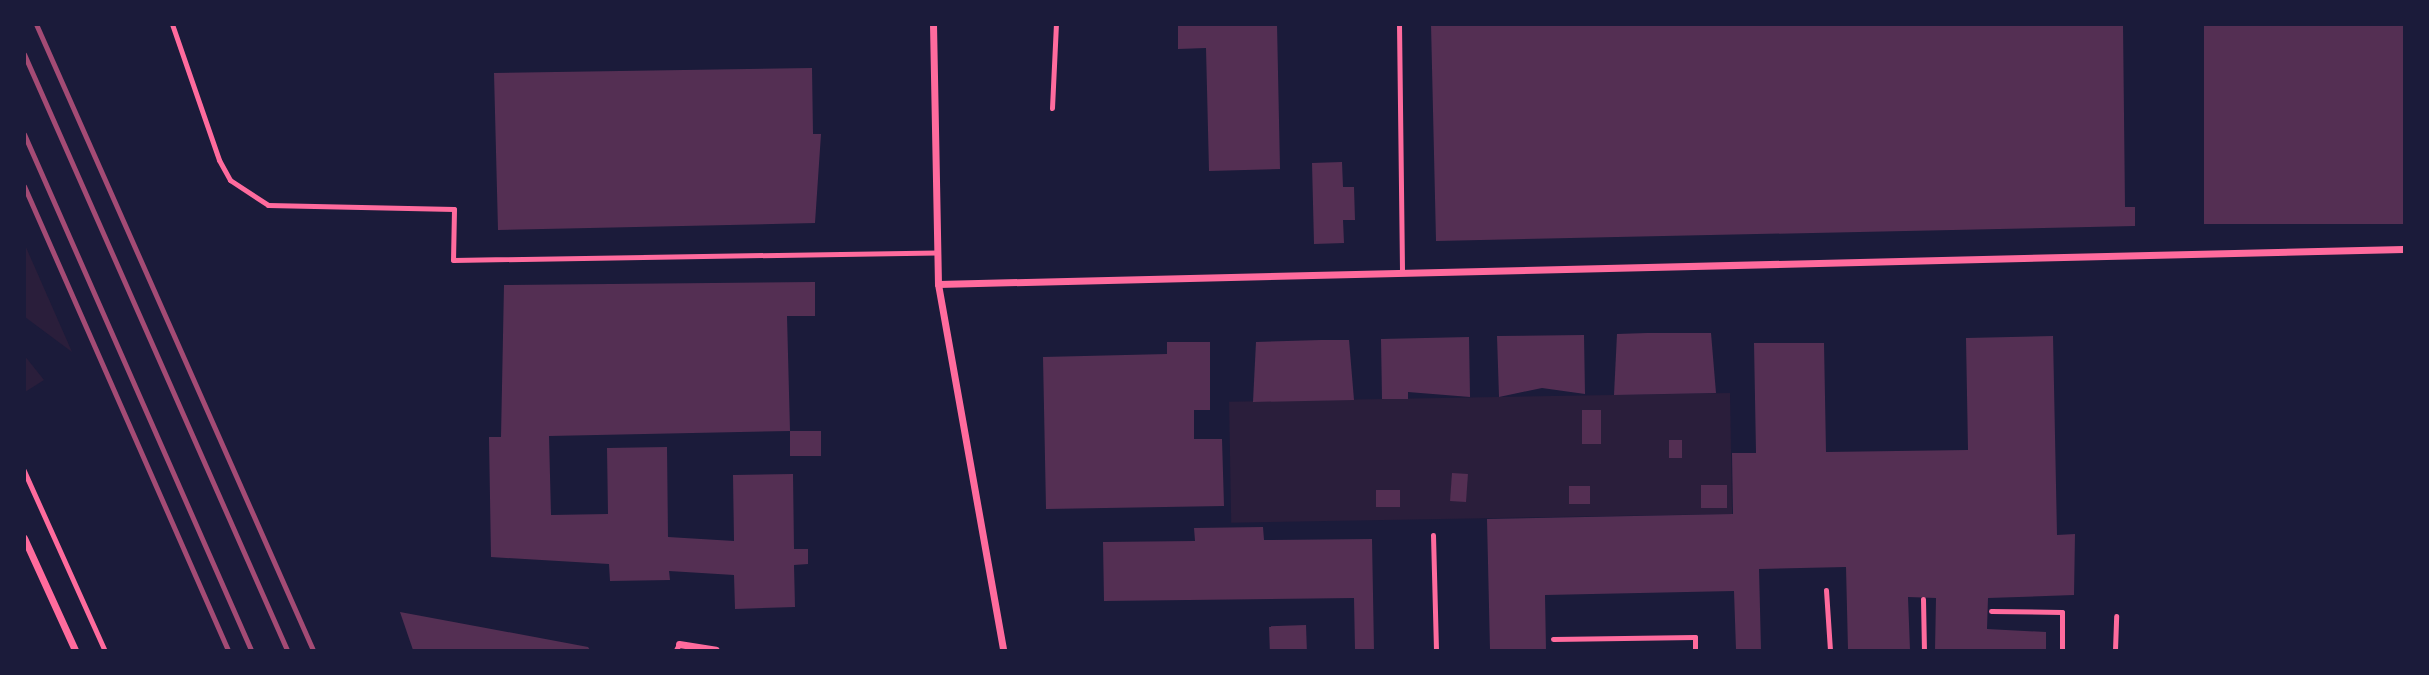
<!DOCTYPE html>
<style>
body{margin:0}
#map{position:relative;width:2429px;height:675px;overflow:hidden;background:#1b1b3a;font-family:"Titillium Web",sans-serif}
div>[style]{position:absolute}
.green>*{inset:0;background:#2a1e3b;transform-origin:0 0}
.building>*{inset:0;background:#542f53;transform-origin:0 0}
.path>*{height:4.5px;margin:-2.25px;padding:0 2.25px;transform-origin:2.25px;border-radius:2.25px;background:#ff6b9d}
.service>*{height:5px;margin:-2.5px;padding:0 2.5px;transform-origin:2.5px;border-radius:2.5px;background:#ff6b9d}
.minor>*{height:7px;margin:-3.5px;padding:0 3.5px;transform-origin:3.5px;border-radius:3.5px;background:#ff6b9d}
.rail>*{height:5px;margin:-2.5px;padding:0 2.5px;transform-origin:2.5px;border-radius:2.5px;background:#a44b75}
span{translate:-50% -50%;white-space:nowrap;text-align:center;line-height:1.15;-webkit-text-stroke:6px #1b1b3a;paint-order:stroke}
.frame{position:absolute;inset:0;border:26px solid #1b1b3a;pointer-events:none}
</style>
<div id="map">
<div class="green">
<div style="clip-path:polygon(24px 245px,25px 245px,72px 352px,25px 317px)"></div>
<div style="clip-path:polygon(24px 355px,44px 380px,25px 392px,24px 392px)"></div>
<div style="left:1730px;top:393px;width:121px;height:501px;rotate:89deg"></div>
</div>
<div class="building">
<div style="clip-path:polygon(1178px 24px,1277px 24px,1280px 169px,1209px 171px,1206px 48px,1178px 49px)"></div>
<div style="clip-path:polygon(1431px 24px,2123px 24px,2125px 207px,2135px 207px,2135px 226px,1436px 241px)"></div>
<div style="left:2204px;top:24px;width:200px;height:200px"></div>
<div style="clip-path:polygon(812px 68px,813px 134px,821px 134px,815px 223px,498px 230px,494px 73px)"></div>
<div style="clip-path:polygon(1342px 162px,1343px 187px,1354px 187px,1355px 220px,1343px 220px,1344px 243px,1314px 244px,1312px 163px)"></div>
<div style="clip-path:polygon(815px 282px,815px 316px,787px 316px,790px 431px,549px 436px,551px 515px,608px 514px,607px 448px,667px 447px,668px 537px,734px 541px,733px 475px,793px 474px,794px 549px,808px 549px,808px 564px,794px 565px,795px 607px,735px 609px,734px 575px,669px 571px,670px 580px,610px 581px,609px 564px,491px 557px,489px 437px,501px 437px,504px 285px)"></div>
<div style="clip-path:polygon(1647px 333px,1711px 333px,1716px 393px,1614px 395px,1617px 334px)"></div>
<div style="clip-path:polygon(1584px 335px,1585px 394px,1542px 388px,1499px 397px,1497px 336px)"></div>
<div style="clip-path:polygon(2053px 336px,2057px 535px,2075px 534px,2074px 595px,1988px 598px,1987px 629px,2046px 632px,2046px 650px,1935px 650px,1936px 598px,1908px 597px,1910px 650px,1848px 650px,1846px 567px,1759px 569px,1761px 650px,1736px 650px,1734px 591px,1545px 595px,1546px 650px,1490px 650px,1487px 519px,1733px 514px,1732px 453px,1756px 453px,1754px 343px,1824px 343px,1826px 452px,1968px 450px,1966px 338px)"></div>
<div style="clip-path:polygon(1469px 337px,1470px 397px,1408px 392px,1408px 399px,1382px 399px,1381px 339px)"></div>
<div style="clip-path:polygon(1321px 340px,1349px 340px,1354px 400px,1253px 402px,1256px 342px)"></div>
<div style="clip-path:polygon(1167px 342px,1210px 342px,1210px 410px,1194px 410px,1194px 439px,1222px 439px,1224px 506px,1046px 509px,1043px 357px,1167px 354px)"></div>
<div style="left:1601px;top:410px;width:34px;height:19px;rotate:90deg"></div>
<div style="left:790px;top:431px;width:31px;height:25px"></div>
<div style="left:1669px;top:440px;width:13px;height:18px"></div>
<div style="left:1452px;top:473px;width:16px;height:28px;rotate:4deg"></div>
<div style="left:1701px;top:485px;width:26px;height:23px"></div>
<div style="left:1590px;top:486px;width:18px;height:21px;rotate:90deg"></div>
<div style="left:1376px;top:490px;width:24px;height:17px"></div>
<div style="clip-path:polygon(1263px 527px,1264px 540px,1372px 539px,1374px 650px,1355px 650px,1354px 598px,1104px 601px,1103px 542px,1195px 541px,1194px 528px)"></div>
<div style="clip-path:polygon(400px 612px,588px 647px,590px 650px,413px 650px)"></div>
<div style="left:1306px;top:625px;width:25px;height:37px;rotate:88deg"></div>
</div>
<div class="path">
<div style="left:24px;top:470px;width:197px;rotate:65.8deg"></div>
</div>
<div class="service">
<div style="left:172px;top:24px;width:144px;rotate:70.9deg"></div>
<div style="left:219px;top:160px;width:23px;rotate:61deg"></div>
<div style="left:230px;top:180px;width:45px;rotate:33.3deg"></div>
<div style="left:268px;top:205px;width:186px;rotate:1.2deg"></div>
<div style="left:454px;top:209px;width:51px;rotate:91.1deg"></div>
<div style="left:453px;top:260px;width:484px;rotate:-0.9deg"></div>
<div style="left:1399px;top:24px;width:249px;rotate:89.3deg"></div>
<div style="left:1052px;top:108px;width:84px;rotate:-87.3deg"></div>
<div style="left:1433px;top:535px;width:115px;rotate:88.5deg"></div>
<div style="left:1826px;top:590px;width:60px;rotate:86.2deg"></div>
<div style="left:1923px;top:599px;width:51px;rotate:88.9deg"></div>
<div style="left:1991px;top:611px;width:71px;rotate:0.8deg"></div>
<div style="left:2062px;top:612px;width:38px;rotate:90deg"></div>
<div style="left:1553px;top:639px;width:142px;rotate:-0.8deg"></div>
<div style="left:1695px;top:637px;width:13px;rotate:90deg"></div>
<div style="left:676px;top:650px;width:7px;rotate:-63deg"></div>
<div style="left:2115px;top:650px;width:34px;rotate:-88deg"></div>
</div>
<div class="minor">
<div style="left:933px;top:24px;width:260px;rotate:88.9deg"></div>
<div style="left:938px;top:284px;width:372px;rotate:79.9deg"></div>
<div style="left:938px;top:284px;width:1466px;rotate:-1.37deg"></div>
<div style="left:24px;top:538px;width:123px;rotate:65.5deg"></div>
<div style="left:679px;top:644px;width:37px;rotate:9deg"></div>
</div>
<div class="rail">
<div style="left:36px;top:24px;width:685px;rotate:66.13deg"></div>
<div style="left:24px;top:54px;width:651px;rotate:66.19deg"></div>
<div style="left:24px;top:134px;width:564px;rotate:66.25deg"></div>
<div style="left:24px;top:186px;width:507px;rotate:66.27deg"></div>
</div>
<div class="frame"></div>
</div>
